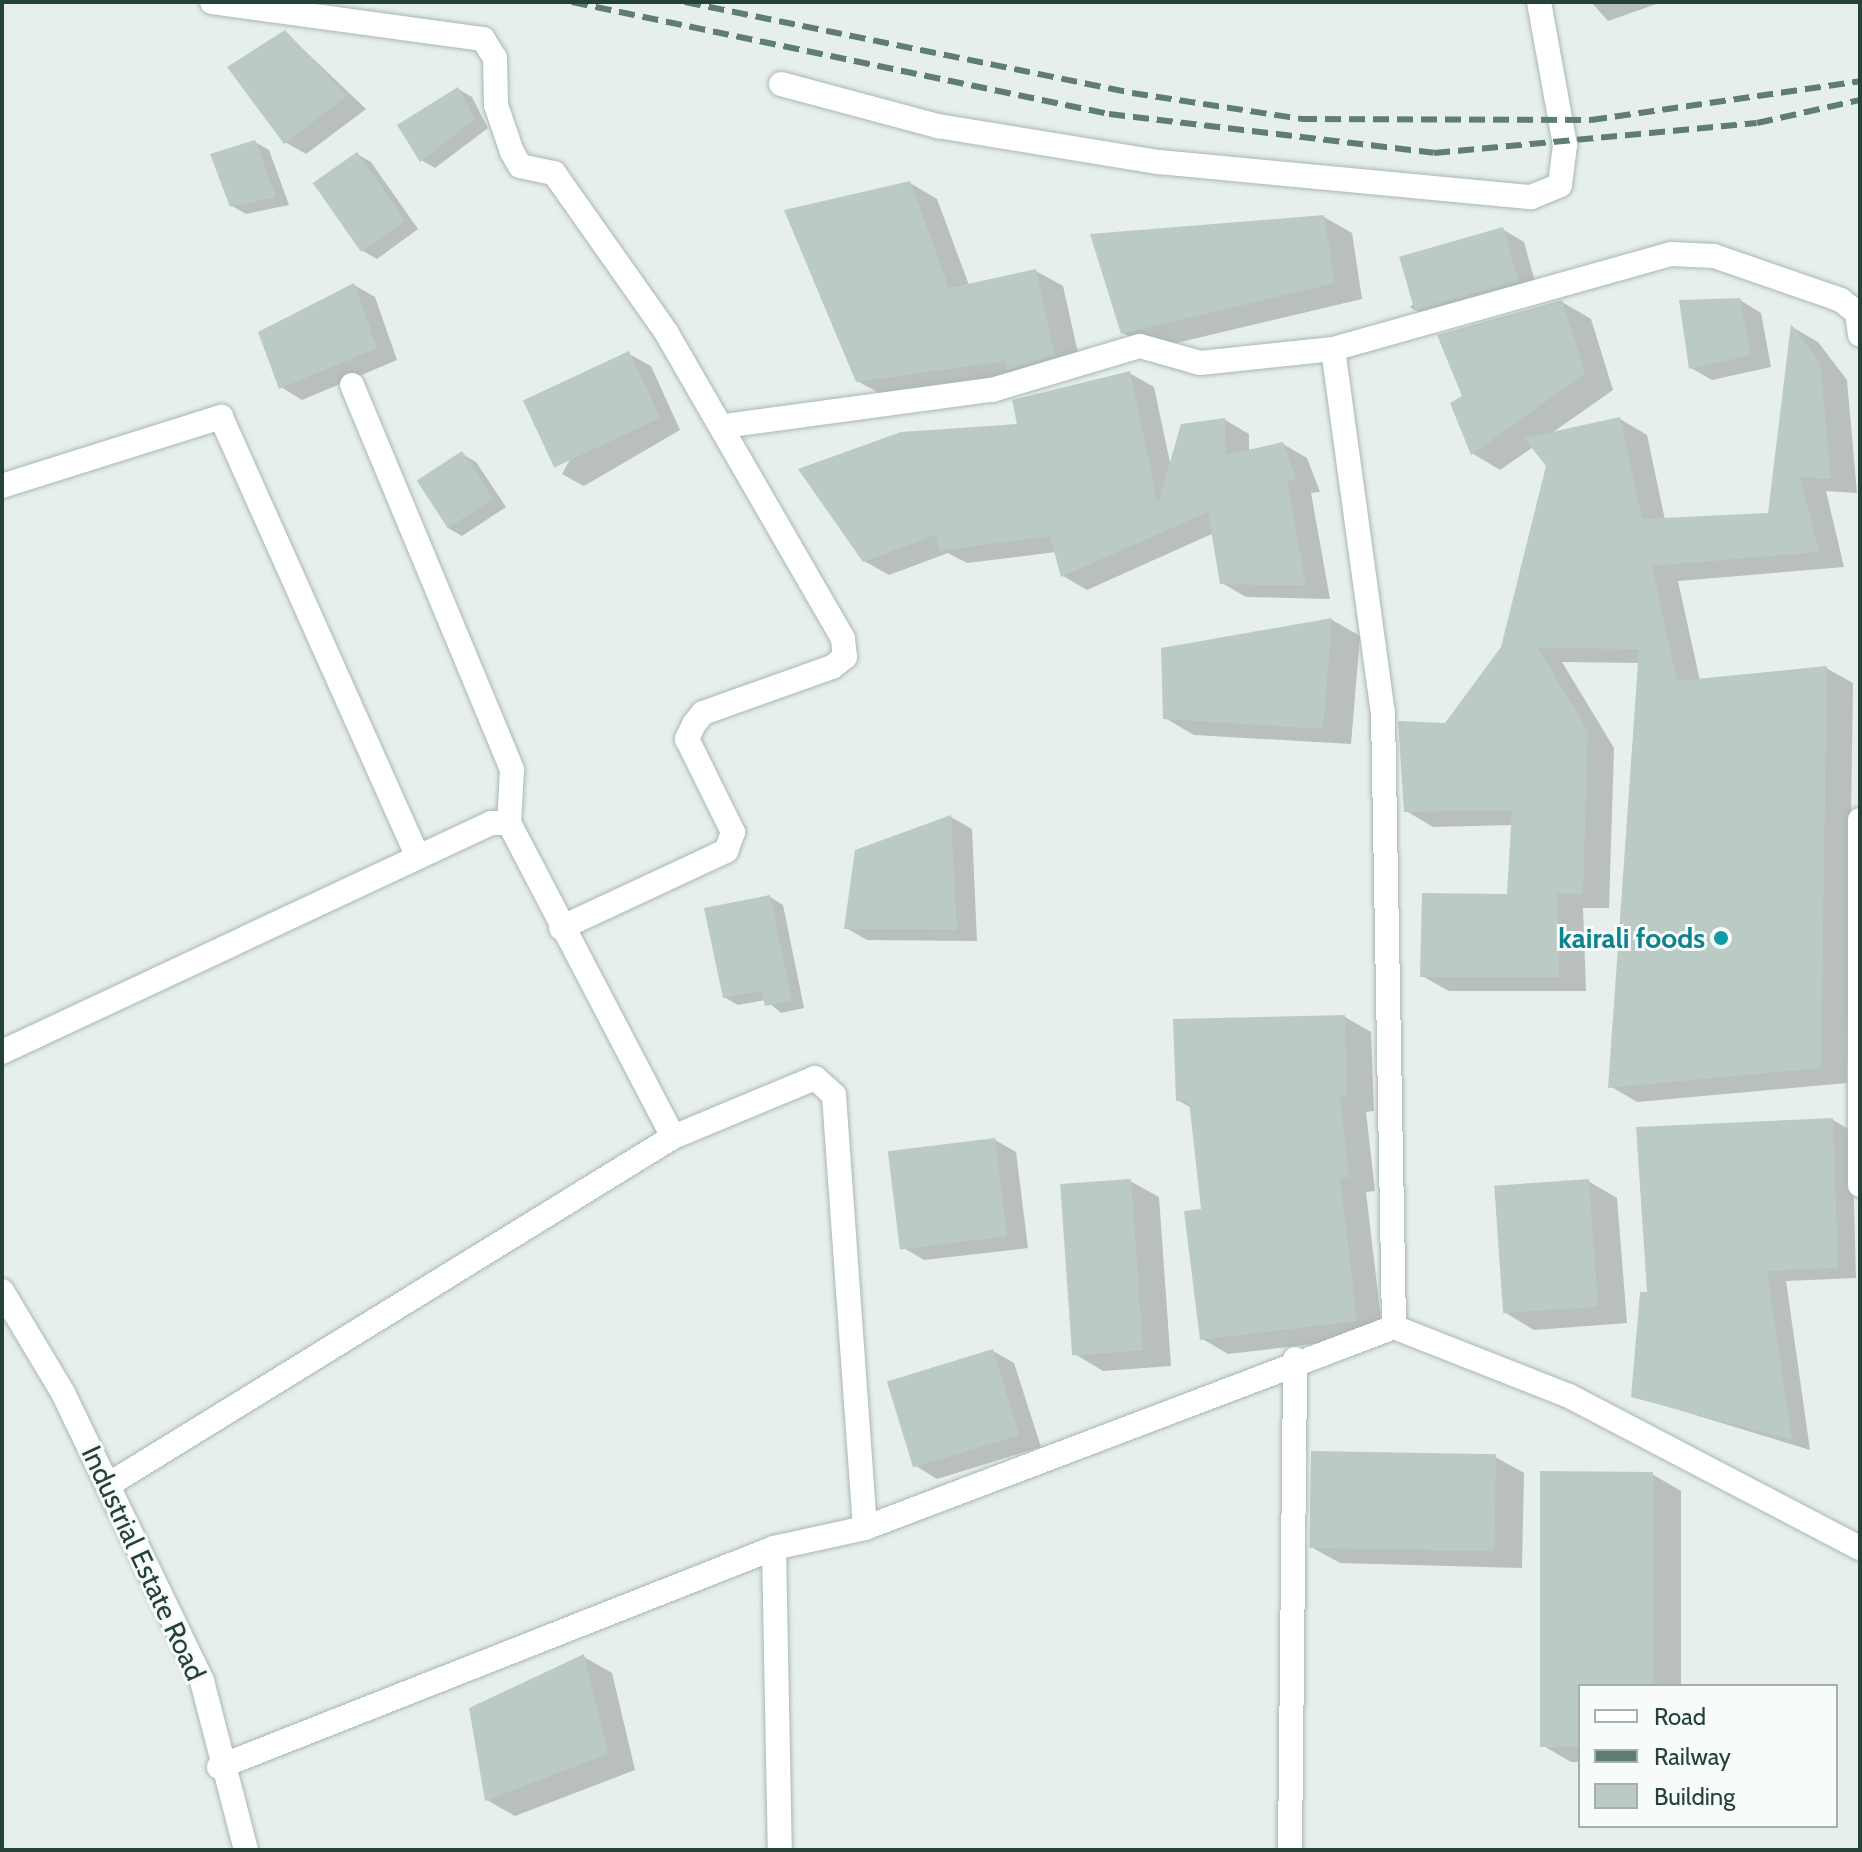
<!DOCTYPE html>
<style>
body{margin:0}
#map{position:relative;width:1862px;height:1852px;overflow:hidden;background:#e6efeb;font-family:Cabin,sans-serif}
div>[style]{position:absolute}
.shadow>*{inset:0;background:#0003}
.building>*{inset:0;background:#bbcac4;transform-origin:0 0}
.roads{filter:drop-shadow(0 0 2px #a8b8b2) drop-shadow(0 0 2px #a8b8b2)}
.street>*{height:24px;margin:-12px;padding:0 12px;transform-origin:12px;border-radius:12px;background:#fff}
.secondary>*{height:24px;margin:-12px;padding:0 12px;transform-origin:12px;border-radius:12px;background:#fff}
.rail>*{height:6px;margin-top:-3px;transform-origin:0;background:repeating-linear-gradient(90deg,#5f7d75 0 16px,transparent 0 24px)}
.dots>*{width:22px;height:22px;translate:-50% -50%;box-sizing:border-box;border:4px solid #f7fbf9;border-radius:50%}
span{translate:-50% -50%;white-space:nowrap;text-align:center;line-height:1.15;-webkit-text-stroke:6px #f7fbf9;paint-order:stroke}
.culture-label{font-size:28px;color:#0d838f;font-weight:700}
.right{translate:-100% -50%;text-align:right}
.street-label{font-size:28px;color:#24423a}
.frame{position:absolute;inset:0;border:4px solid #24423a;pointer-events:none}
.legend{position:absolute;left:1578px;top:1684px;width:260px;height:144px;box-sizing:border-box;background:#f7fbf9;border:2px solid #a3b1ad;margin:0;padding:10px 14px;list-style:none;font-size:24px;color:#24423a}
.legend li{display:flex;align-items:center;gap:16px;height:40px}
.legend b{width:40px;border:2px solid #a3b1ad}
</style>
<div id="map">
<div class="shadow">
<div style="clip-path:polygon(1591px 2px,1662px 2px,1608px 21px)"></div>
<div style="clip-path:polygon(285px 32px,366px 109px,306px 154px,285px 142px)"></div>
<div style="clip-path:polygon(458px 89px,472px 97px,488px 128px,435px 168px,421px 160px)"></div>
<div style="clip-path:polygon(255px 142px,269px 150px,289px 205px,246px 214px,232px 206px)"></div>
<div style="clip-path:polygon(357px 154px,371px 162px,418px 229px,377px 259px,363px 251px,316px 184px)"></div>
<div style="clip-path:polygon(910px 183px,937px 199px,969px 285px,1036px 271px,1063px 286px,1082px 371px,885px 396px,857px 381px)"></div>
<div style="clip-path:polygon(1324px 217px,1352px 233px,1362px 299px,1151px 349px,1123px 333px)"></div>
<div style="clip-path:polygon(1502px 229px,1524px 242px,1538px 293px,1431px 320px,1410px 307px)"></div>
<div style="clip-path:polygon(354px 285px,375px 297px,397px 360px,302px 400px,281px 387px)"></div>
<div style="clip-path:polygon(1740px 300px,1761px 313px,1771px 367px,1712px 380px,1691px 368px)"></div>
<div style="clip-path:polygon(1562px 302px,1591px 319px,1613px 390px,1549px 435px,1620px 419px,1647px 435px,1665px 520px,1770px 515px,1792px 327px,1818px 342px,1847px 380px,1857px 493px,1826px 491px,1844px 567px,1678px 581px,1700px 681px,1826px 668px,1853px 683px,1847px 1083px,1637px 1102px,1610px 1086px,1640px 663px,1562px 662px,1614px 748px,1609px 908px,1583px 908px,1586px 991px,1449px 991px,1422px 976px,1508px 896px,1513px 825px,1433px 827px,1406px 811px,1446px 726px,1503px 648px,1549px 466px,1533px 447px,1500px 470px,1472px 453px,1464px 397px)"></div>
<div style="clip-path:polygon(629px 354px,651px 366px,680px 430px,584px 486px,562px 474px)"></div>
<div style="clip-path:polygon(1129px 373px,1154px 387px,1171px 467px,1225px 420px,1249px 434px,1249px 452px,1283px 444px,1307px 458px,1320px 492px,1311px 493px,1330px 599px,1246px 597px,1222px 583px,1214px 533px,1087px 590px,1063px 576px,1056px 552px,967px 563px,948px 553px,889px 575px,864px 561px,1019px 426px)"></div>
<div style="clip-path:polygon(462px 454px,476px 462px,506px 507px,462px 536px,448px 528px)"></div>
<div style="clip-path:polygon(1332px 620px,1360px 636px,1351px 744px,1194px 735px,1165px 718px)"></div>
<div style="clip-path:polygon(951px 817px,972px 829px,977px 941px,867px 940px,846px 928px)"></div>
<div style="clip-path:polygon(770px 897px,783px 905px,804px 1008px,781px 1013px,766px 1000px,738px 1005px,724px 997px)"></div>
<div style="clip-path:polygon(1345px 1017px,1371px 1032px,1374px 1111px,1366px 1112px,1375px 1191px,1366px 1192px,1383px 1336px,1228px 1354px,1201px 1338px,1203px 1211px,1192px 1108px,1177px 1100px)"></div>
<div style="clip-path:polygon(1833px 1120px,1852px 1131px,1856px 1278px,1786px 1281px,1810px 1450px,1633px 1396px,1650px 1293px)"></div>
<div style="clip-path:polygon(995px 1140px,1016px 1152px,1028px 1248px,924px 1260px,902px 1247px)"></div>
<div style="clip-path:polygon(1130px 1181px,1159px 1197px,1171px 1366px,1103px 1371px,1075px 1354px)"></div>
<div style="clip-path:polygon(1588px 1181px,1617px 1198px,1627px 1323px,1534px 1330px,1506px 1313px)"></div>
<div style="clip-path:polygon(993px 1351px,1014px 1363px,1041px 1447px,937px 1479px,916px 1466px)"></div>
<div style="clip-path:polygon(1495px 1457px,1524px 1473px,1522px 1568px,1340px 1563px,1311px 1547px)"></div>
<div style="clip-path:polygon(1652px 1474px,1681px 1491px,1681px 1686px,1580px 1686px,1580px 1762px,1571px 1762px,1542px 1745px)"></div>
<div style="clip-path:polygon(584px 1657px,612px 1673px,635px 1770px,515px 1816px,487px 1800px)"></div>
</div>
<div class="building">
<div style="clip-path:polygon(285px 30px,347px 96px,284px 144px,227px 67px)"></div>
<div style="clip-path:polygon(458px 87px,475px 119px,420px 162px,397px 125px)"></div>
<div style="clip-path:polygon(255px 140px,276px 197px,230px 207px,210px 154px)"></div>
<div style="left:357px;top:152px;width:84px;height:54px;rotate:55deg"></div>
<div style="clip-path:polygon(910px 181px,949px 288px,1036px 269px,1055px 356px,1007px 370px,1005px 361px,856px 382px,784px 210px)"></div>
<div style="clip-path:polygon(1324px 215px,1335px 283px,1121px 334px,1090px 234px)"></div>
<div style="left:1503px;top:227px;width:56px;height:108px;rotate:74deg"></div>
<div style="clip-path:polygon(354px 283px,377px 348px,279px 389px,258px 332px)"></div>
<div style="clip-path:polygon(1740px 298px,1751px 355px,1689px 369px,1679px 300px)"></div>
<div style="clip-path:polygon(1562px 300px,1585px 373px,1471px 455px,1450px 403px,1462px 396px,1437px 335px)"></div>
<div style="clip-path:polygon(1791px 324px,1820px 363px,1831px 479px,1800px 477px,1819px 552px,1652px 566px,1677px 681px,1827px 666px,1821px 1068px,1608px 1088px,1639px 649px,1538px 648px,1588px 731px,1583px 894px,1557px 894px,1559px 977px,1420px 977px,1422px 893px,1507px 894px,1512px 810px,1404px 812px,1398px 721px,1445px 723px,1501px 647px,1546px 466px,1524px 438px,1620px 417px,1642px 519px,1768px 513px)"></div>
<div style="left:629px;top:351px;width:74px;height:117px;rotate:65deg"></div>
<div style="clip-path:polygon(1130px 371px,1158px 504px,1181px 424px,1225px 418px,1226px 455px,1283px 442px,1296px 479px,1287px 480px,1306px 586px,1220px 584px,1208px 512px,1061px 577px,1050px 536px,940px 551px,935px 535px,863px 562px,798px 469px,901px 432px,1017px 424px,1012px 400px)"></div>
<div style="left:462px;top:451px;width:57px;height:54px;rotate:57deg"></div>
<div style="clip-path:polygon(1332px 618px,1323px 729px,1163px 719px,1161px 648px)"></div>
<div style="clip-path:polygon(951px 815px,957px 930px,844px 929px,855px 850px)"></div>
<div style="clip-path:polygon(770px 895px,792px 1001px,765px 1006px,762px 991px,723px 998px,704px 908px)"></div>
<div style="clip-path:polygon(1345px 1015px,1347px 1097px,1340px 1097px,1349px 1177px,1340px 1178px,1357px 1321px,1200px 1340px,1184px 1211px,1201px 1209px,1189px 1101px,1176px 1101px,1173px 1019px)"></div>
<div style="clip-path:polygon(1833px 1118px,1838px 1268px,1767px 1271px,1792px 1440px,1631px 1397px,1640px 1292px,1647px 1292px,1636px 1127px)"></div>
<div style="left:995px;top:1138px;width:99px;height:108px;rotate:83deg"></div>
<div style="left:1131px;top:1179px;width:172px;height:71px;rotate:86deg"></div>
<div style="left:1589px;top:1179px;width:128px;height:95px;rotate:86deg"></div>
<div style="left:993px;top:1349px;width:90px;height:111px;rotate:73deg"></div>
<div style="left:1311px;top:1451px;width:185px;height:97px;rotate:1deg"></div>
<div style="clip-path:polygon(1540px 1471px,1653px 1472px,1653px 1686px,1580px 1686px,1580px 1747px,1540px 1747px)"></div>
<div style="clip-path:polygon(584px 1654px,608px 1754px,485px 1801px,469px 1708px)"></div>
</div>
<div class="roads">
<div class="street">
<div style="left:212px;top:2px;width:274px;rotate:7.8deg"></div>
<div style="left:483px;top:39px;width:22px;rotate:58deg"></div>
<div style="left:495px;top:58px;width:47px;rotate:88.8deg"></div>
<div style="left:496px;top:105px;width:50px;rotate:71.2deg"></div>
<div style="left:512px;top:152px;width:16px;rotate:60deg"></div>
<div style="left:520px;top:166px;width:35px;rotate:12deg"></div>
<div style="left:554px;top:173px;width:194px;rotate:54.8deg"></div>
<div style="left:666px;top:332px;width:354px;rotate:60deg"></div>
<div style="left:843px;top:639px;width:18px;rotate:84deg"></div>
<div style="left:845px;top:657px;width:16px;rotate:142deg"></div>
<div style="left:832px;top:667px;width:137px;rotate:160.4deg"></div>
<div style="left:703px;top:713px;width:14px;rotate:129deg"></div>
<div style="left:694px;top:724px;width:17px;rotate:115deg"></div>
<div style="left:687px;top:739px;width:104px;rotate:63.7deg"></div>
<div style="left:733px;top:832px;width:20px;rotate:110deg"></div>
<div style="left:726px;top:851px;width:182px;rotate:155deg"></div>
<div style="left:781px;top:84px;width:163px;rotate:15deg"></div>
<div style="left:938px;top:126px;width:224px;rotate:9.3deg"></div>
<div style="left:1159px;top:162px;width:374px;rotate:5.4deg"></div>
<div style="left:1531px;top:197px;width:31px;rotate:-22deg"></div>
<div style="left:1560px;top:185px;width:40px;rotate:-82.9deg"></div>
<div style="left:1565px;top:145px;width:145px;rotate:-100.3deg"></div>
<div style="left:1333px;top:349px;width:367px;rotate:82.2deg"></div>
<div style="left:1383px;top:713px;width:614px;rotate:88.97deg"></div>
<div style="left:352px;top:385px;width:417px;rotate:67.4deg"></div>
<div style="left:512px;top:770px;width:53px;rotate:93.2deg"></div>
<div style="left:724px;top:426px;width:270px;rotate:-7.7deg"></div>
<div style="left:992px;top:390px;width:154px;rotate:-16.6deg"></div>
<div style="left:1140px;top:346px;width:62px;rotate:15.8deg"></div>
<div style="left:1200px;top:363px;width:134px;rotate:-6deg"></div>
<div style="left:1333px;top:349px;width:351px;rotate:-15.7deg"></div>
<div style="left:1671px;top:254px;width:43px;rotate:2.7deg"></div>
<div style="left:1714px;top:256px;width:134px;rotate:19.1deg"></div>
<div style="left:1841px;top:300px;width:21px;rotate:39deg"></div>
<div style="left:1857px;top:313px;width:22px;rotate:82deg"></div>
<div style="left:2px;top:486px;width:230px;rotate:-17.5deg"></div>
<div style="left:221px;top:417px;width:482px;rotate:65.9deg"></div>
<div style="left:1860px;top:820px;width:365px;rotate:90deg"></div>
<div style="left:2px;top:1052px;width:540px;rotate:-25.09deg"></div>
<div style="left:491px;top:823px;width:18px"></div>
<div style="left:509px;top:823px;width:354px;rotate:62.4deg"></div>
<div style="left:673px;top:1137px;width:664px;rotate:148.37deg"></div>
<div style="left:865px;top:1528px;width:566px;rotate:-20.8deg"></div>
<div style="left:1394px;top:1327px;width:188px;rotate:21.5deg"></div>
<div style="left:1569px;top:1396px;width:328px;rotate:27.6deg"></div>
<div style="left:774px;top:1548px;width:302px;rotate:88.9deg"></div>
<div style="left:219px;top:1767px;width:597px;rotate:-21.53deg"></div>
<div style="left:774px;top:1548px;width:93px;rotate:-12.4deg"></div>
<div style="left:865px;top:1528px;width:434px;rotate:-94.1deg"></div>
<div style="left:834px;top:1095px;width:25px;rotate:-138deg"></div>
<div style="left:815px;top:1078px;width:154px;rotate:157.4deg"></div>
<div style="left:1290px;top:1850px;width:491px;rotate:-89.4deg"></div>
</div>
<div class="secondary">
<div style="left:2px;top:1291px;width:119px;rotate:59.1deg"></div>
<div style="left:63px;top:1393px;width:320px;rotate:64.2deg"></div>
<div style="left:202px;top:1681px;width:175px;rotate:75.4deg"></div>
</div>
</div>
<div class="rail">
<div style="left:572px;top:2px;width:549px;rotate:11.78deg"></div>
<div style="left:1109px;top:114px;width:327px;rotate:6.8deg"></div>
<div style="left:1434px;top:153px;width:324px;rotate:-5.3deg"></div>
<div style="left:1757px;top:123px;width:106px;rotate:-12.6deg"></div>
<div style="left:685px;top:2px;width:456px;rotate:11.5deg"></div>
<div style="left:1132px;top:93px;width:171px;rotate:8.7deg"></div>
<div style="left:1301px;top:119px;width:290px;rotate:0.2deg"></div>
<div style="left:1591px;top:120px;width:272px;rotate:-8.2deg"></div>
</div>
<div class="dots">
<div style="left:1721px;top:938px;background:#0f9aa8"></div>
</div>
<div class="culture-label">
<span class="right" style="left:1705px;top:938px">kairali foods</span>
</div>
<div class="street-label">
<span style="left:144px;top:1563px;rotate:65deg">Industrial Estate Road</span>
</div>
<div class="frame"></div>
<ul class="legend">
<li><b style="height:10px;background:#fff"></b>Road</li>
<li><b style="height:10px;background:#5f7d75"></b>Railway</li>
<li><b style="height:22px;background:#bbcac4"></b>Building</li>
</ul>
</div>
